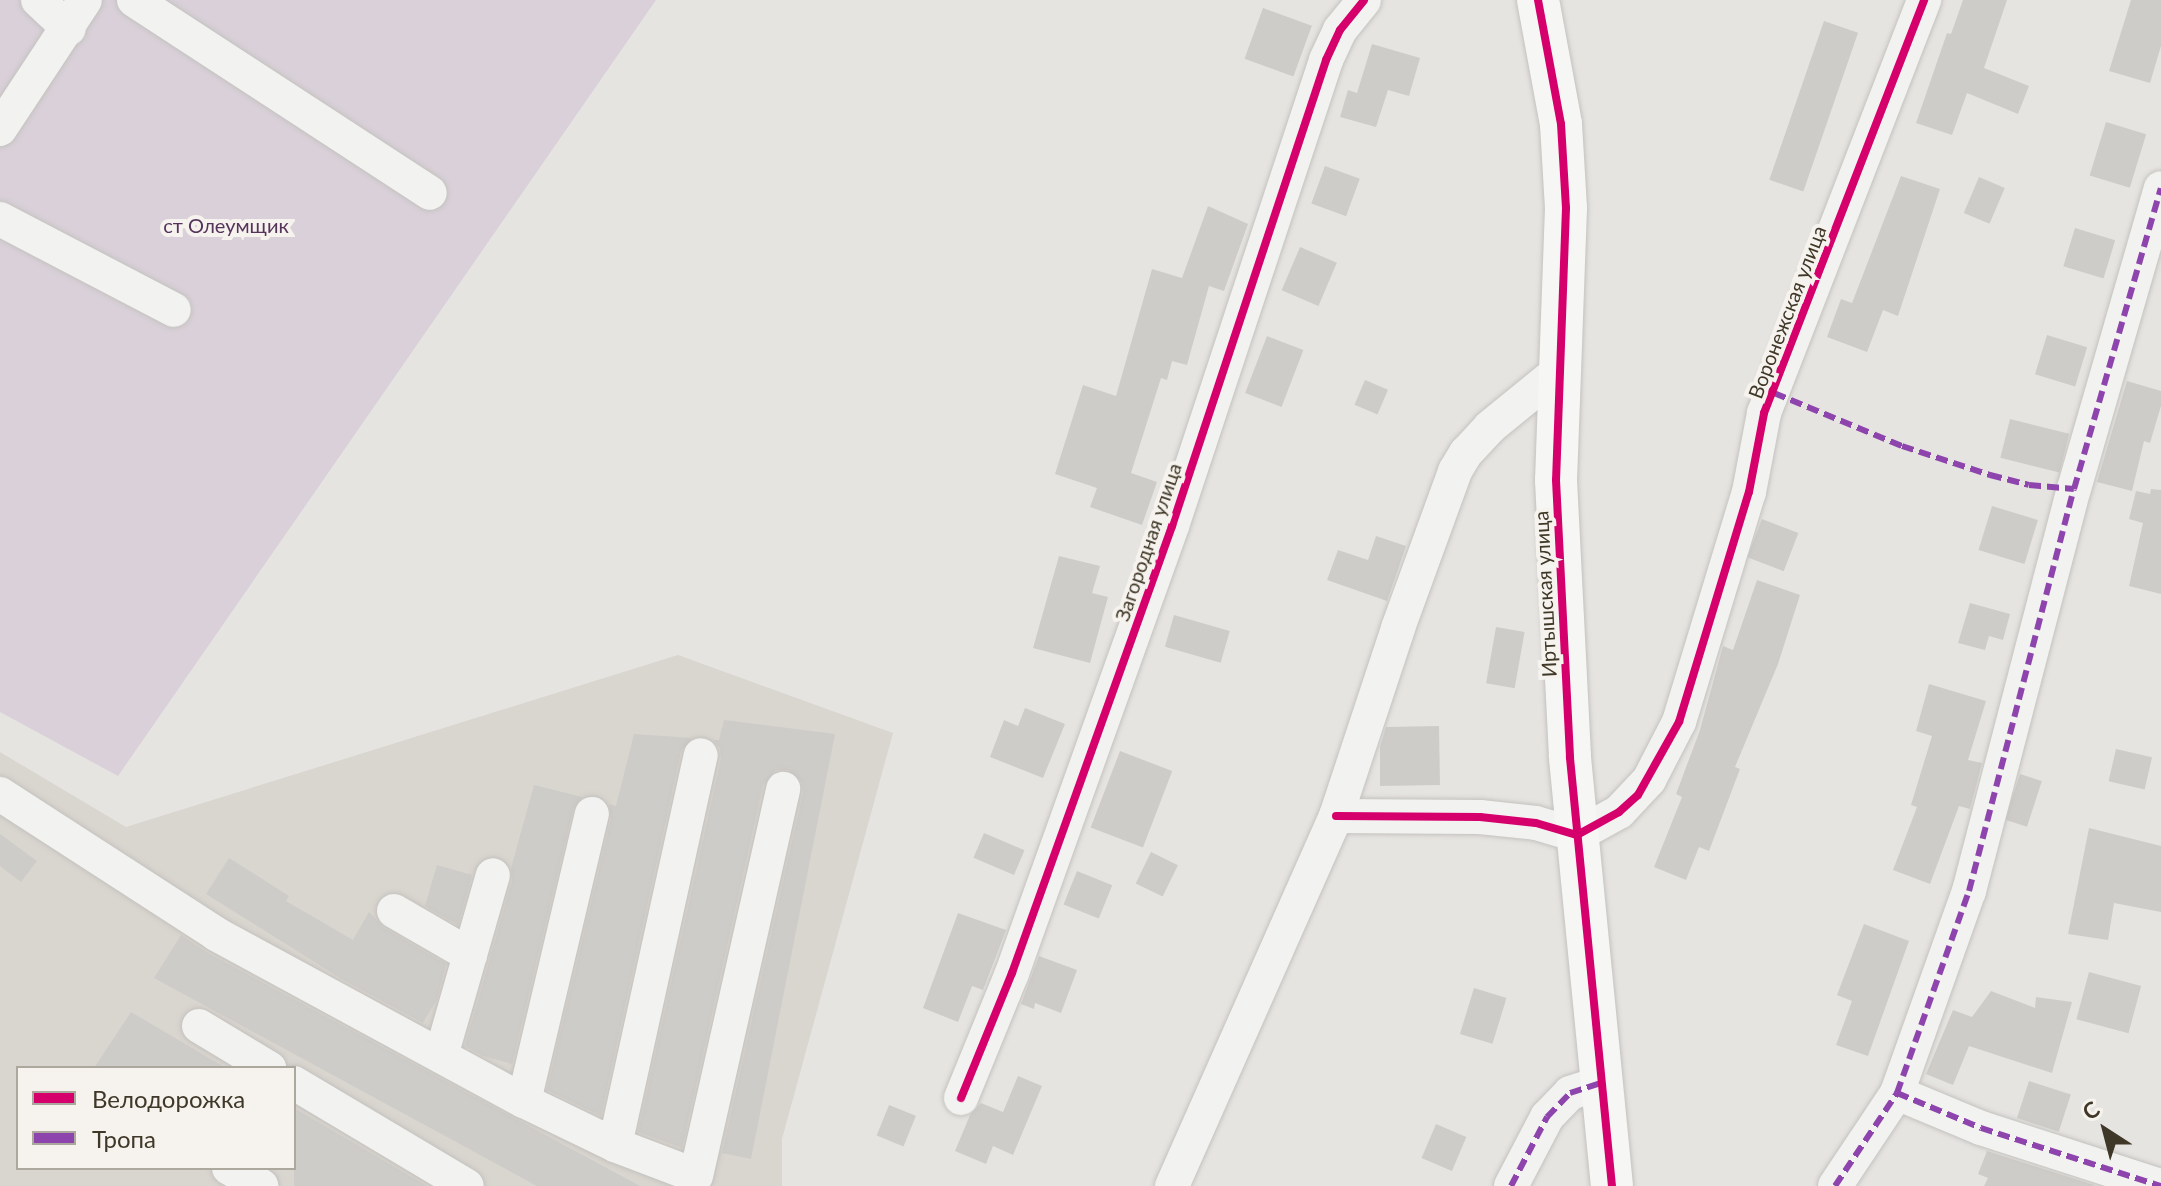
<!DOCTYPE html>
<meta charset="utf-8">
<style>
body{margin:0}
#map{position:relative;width:2161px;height:1186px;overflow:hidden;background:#e6e4e1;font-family:Lato,sans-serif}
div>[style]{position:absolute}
.built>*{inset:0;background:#d9d5cf}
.green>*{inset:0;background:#d9d0d9}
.building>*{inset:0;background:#ceccc9;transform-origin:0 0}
.roads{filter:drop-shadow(0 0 2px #c4c2bf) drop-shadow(0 0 2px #c4c2bf)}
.minor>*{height:34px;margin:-17px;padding:0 17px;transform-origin:17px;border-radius:17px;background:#f2f2f0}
.major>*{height:42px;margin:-21px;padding:0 21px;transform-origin:21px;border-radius:21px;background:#f6f6f5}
.quiet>*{height:6px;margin-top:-3px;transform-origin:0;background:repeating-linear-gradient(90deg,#8e44ad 0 12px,transparent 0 18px)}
.cycleway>*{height:8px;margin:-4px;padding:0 4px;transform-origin:4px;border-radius:4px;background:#d6006c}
span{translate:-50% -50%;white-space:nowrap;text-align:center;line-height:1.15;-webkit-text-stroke:8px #f6f3ee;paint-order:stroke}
.park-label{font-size:20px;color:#55345b}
.street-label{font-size:20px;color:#3f3727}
.legend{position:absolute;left:16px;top:1066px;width:280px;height:104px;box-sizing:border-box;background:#f6f3ee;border:2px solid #ada89e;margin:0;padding:10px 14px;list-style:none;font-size:24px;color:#3f3727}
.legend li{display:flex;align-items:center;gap:16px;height:40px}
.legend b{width:40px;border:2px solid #ada89e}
.north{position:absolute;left:2065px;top:1090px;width:80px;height:80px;-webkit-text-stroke:6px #f6f3ee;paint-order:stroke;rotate:324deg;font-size:22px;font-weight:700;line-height:32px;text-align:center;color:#3f3727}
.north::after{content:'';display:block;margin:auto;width:28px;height:36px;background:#3f3727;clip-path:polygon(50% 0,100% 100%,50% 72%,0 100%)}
</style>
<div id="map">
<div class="built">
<div style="clip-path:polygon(evenodd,678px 655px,893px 733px,782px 1139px,782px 1186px,0 1186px,0 752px,126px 827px,678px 655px,18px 1068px,294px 1068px,294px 1168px,18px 1168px,18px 1068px)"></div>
</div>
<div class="green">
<div style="clip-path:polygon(0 0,656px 0,118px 776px,0 712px)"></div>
</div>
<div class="building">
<div style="clip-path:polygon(1963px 0,2007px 0,1984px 68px,2029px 86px,2018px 114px,1967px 93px,1952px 135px,1916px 123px,1947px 33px,1951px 34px)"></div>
<div style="clip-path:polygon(2131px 0,2161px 0,2161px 46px,2150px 83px,2109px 71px)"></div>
<div style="left:1263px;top:8px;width:52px;height:54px;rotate:20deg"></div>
<div style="left:1824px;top:21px;width:36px;height:168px;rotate:19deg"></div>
<div style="clip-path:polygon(1372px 44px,1420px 58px,1409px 96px,1388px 90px,1376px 127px,1340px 117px,1348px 90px,1357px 93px)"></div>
<div style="left:2106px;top:122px;width:42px;height:56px;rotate:17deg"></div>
<div style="left:1325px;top:166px;width:37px;height:40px;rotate:20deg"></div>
<div style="clip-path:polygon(1901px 176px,1940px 189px,1898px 316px,1883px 310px,1867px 352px,1827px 337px,1841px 299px,1852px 303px)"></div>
<div style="left:1979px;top:177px;width:28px;height:39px;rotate:23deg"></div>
<div style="clip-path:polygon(1208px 206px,1248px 224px,1224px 291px,1209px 286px,1187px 365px,1172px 361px,1167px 380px,1161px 378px,1131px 473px,1157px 482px,1142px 525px,1090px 507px,1097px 488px,1055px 474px,1083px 385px,1116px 396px,1152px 269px,1182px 278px)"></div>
<div style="left:2075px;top:228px;width:42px;height:40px;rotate:17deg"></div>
<div style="left:1300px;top:247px;width:40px;height:47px;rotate:23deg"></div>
<div style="left:2047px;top:335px;width:42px;height:41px;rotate:17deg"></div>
<div style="left:1267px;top:336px;width:39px;height:61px;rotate:21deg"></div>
<div style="left:1365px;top:380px;width:25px;height:27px;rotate:23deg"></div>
<div style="clip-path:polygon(2127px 381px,2161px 391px,2161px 406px,2150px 443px,2144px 441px,2132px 491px,2097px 482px)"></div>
<div style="left:2010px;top:419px;width:61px;height:40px;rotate:14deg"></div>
<div style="clip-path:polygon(2151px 489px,2161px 490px,2161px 594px,2129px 586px,2143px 523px,2129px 519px,2136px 491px,2150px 494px)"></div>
<div style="left:1992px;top:506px;width:48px;height:46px;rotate:17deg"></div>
<div style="left:1762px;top:519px;width:39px;height:41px;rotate:21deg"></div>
<div style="clip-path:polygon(1376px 536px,1406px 546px,1387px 601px,1327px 580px,1338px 550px,1368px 560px)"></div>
<div style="clip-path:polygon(1059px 556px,1100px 566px,1092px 593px,1108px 597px,1090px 663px,1033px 648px)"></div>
<div style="clip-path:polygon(1757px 580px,1800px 595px,1778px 664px,1735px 767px,1740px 769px,1709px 851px,1699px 847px,1686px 880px,1654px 867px,1682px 797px,1676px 794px,1700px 730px,1723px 646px,1733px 650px)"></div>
<div style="clip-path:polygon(1970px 603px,2010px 614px,2003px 640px,1989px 636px,1985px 650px,1958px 643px)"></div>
<div style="left:1174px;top:615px;width:58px;height:33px;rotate:16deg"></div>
<div style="left:1496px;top:627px;width:29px;height:57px;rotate:10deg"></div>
<div style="clip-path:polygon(1929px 684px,1986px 701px,1968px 760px,1982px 763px,1970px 809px,1959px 806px,1930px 884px,1893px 870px,1917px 807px,1911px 805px,1932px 736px,1916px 731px)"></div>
<div style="clip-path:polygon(1025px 708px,1065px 724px,1043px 778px,990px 757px,1004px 720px,1018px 726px)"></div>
<div style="clip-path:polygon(724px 720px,835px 734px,751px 1159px,722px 1153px,803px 793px,802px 782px,788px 770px,776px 770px,763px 785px,682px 1148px,638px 1132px,721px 759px,720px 748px,713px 740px,719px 740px)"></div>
<div style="clip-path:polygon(1439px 726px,1440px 785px,1380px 786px,1380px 747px,1386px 727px)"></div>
<div style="clip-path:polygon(634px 734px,692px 738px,681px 751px,601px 1116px,547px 1090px,611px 819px,609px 804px,616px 806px)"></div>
<div style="left:2116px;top:749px;width:37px;height:33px;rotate:13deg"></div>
<div style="left:1120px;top:751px;width:56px;height:82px;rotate:21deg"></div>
<div style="left:2020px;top:774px;width:23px;height:48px;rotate:18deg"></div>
<div style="clip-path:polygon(534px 785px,582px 797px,573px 809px,512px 1064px,483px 1056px,465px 1046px,512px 881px,511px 868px)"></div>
<div style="clip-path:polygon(2089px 828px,2161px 846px,2161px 912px,2114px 903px,2108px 940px,2068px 934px)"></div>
<div style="left:984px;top:833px;width:44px;height:27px;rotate:23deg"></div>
<div style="clip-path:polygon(0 834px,37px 861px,21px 882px,0 866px)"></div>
<div style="left:1151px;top:852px;width:30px;height:35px;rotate:26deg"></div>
<div style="clip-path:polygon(229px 858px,289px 896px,286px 901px,353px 940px,369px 912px,384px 928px,446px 964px,437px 999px,423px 1023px,340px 978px,206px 894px)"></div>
<div style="clip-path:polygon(437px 865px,472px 875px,458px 925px,425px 906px)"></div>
<div style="left:1077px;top:871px;width:38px;height:36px;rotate:22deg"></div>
<div style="clip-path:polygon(958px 913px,1006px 930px,983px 990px,972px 986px,958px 1022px,923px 1008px)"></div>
<div style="clip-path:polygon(1864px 924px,1909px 941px,1868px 1056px,1836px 1045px,1852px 1001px,1837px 995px)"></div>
<div style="clip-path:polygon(181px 935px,206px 952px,640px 1186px,537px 1186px,154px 978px)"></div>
<div style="clip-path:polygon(1039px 956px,1077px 970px,1061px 1013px,1035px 1003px,1034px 1009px,1021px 1004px)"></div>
<div style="left:2089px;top:972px;width:54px;height:49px;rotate:15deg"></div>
<div style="left:1474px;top:988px;width:34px;height:48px;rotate:17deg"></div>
<div style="clip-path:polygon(1991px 991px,2035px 1008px,2036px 997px,2072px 1002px,2052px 1073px,1969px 1046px,1953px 1085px,1926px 1074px,1953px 1010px,1972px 1017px)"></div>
<div style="clip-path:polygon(131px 1012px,226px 1068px,94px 1068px)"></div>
<div style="clip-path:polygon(1018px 1076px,1042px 1086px,1013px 1155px,993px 1146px,986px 1164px,955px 1151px,970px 1115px,981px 1103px,1003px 1112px)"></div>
<div style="left:2029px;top:1081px;width:44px;height:39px;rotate:18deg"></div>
<div style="left:889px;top:1105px;width:29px;height:33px;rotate:22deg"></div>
<div style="clip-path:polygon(294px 1108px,427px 1186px,294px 1186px)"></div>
<div style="left:1436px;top:1124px;width:33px;height:37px;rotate:23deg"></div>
<div style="clip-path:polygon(1987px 1151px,2094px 1185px,2094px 1186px,1984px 1186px,1988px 1178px,1978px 1174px)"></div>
</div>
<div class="roads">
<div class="minor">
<div style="left:38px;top:0;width:42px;rotate:43.1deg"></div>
<div style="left:134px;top:0;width:353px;rotate:33.1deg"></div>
<div style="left:0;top:129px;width:154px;rotate:-56.6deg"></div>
<div style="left:0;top:219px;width:196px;rotate:27.6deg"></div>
<div style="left:0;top:794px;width:257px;rotate:32.9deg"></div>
<div style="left:216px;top:934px;width:350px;rotate:28.5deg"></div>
<div style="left:524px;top:1101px;width:101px;rotate:25.8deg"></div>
<div style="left:615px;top:1145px;width:76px;rotate:20.8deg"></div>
<div style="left:1336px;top:816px;width:144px;rotate:0.4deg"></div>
<div style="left:1480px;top:817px;width:56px;rotate:6.1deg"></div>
<div style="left:1536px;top:823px;width:43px;rotate:16.3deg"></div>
<div style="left:1577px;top:835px;width:48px;rotate:-28.7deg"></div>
<div style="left:1619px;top:812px;width:44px;rotate:-46.8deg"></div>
<div style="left:1649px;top:780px;width:65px;rotate:-62.7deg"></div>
<div style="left:1679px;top:722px;width:240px;rotate:-73.1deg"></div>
<div style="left:1749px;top:492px;width:80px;rotate:-79.2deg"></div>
<div style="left:1764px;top:413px;width:443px;rotate:-68.8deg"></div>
<div style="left:394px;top:911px;width:88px;rotate:30.1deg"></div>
<div style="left:199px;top:1026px;width:82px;rotate:31deg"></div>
<div style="left:441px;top:1056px;width:188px;rotate:-74deg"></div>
<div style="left:294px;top:1083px;width:201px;rotate:30.8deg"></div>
<div style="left:1897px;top:1093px;width:91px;rotate:22.6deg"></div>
<div style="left:1981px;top:1128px;width:189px;rotate:17.9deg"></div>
<div style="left:961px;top:1098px;width:135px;rotate:-67.8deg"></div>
<div style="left:1012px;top:973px;width:475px;rotate:-70.3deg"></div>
<div style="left:1172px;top:526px;width:491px;rotate:-71.7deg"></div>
<div style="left:1326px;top:60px;width:33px;rotate:-65deg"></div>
<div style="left:1340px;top:30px;width:38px;rotate:-51deg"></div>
<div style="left:524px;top:1101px;width:295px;rotate:-76.7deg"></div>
<div style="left:615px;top:1145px;width:399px;rotate:-77.6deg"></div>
<div style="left:229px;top:1168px;width:37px;rotate:29deg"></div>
<div style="left:696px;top:1176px;width:397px;rotate:-77.3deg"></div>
<div style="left:1172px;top:1186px;width:405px;rotate:-66.1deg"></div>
<div style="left:1336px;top:816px;width:198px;rotate:-71.7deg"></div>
<div style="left:1398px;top:628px;width:167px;rotate:-70deg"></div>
<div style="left:1455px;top:471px;width:21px;rotate:-59deg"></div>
<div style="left:1466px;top:453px;width:35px;rotate:-47deg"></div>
<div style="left:1490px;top:427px;width:90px;rotate:-39.2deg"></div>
<div style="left:1511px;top:1186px;width:78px;rotate:-62.4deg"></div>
<div style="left:1547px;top:1117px;width:33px;rotate:-46deg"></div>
<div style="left:1570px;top:1093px;width:32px;rotate:-18deg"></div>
<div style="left:1835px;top:1186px;width:112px;rotate:-56.3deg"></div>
<div style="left:1897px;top:1093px;width:214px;rotate:-70.4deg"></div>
<div style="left:1969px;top:891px;width:415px;rotate:-75.4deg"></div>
<div style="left:2074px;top:489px;width:313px;rotate:-73.9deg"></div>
</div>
<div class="major">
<div style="left:1538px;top:0;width:126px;rotate:79.5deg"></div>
<div style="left:1561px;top:124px;width:84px;rotate:86.6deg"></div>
<div style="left:1566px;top:208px;width:272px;rotate:92.1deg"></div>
<div style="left:1556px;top:480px;width:278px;rotate:87.1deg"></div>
<div style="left:1570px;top:758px;width:430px;rotate:84.4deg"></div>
</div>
</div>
<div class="quiet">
<div style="left:1774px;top:393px;width:139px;rotate:22.5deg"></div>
<div style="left:1902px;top:446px;width:93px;rotate:18.2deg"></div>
<div style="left:1990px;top:475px;width:40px;rotate:14.4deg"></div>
<div style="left:2029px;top:485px;width:45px;rotate:5.1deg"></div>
<div style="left:1897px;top:1093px;width:91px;rotate:22.6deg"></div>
<div style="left:1981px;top:1128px;width:189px;rotate:17.9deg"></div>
<div style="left:1511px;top:1186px;width:78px;rotate:-62.4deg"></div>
<div style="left:1547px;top:1117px;width:33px;rotate:-46deg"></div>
<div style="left:1570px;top:1093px;width:32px;rotate:-18deg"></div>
<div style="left:1835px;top:1186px;width:112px;rotate:-56.3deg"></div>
<div style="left:1897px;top:1093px;width:214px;rotate:-70.4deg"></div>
<div style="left:1969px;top:891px;width:415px;rotate:-75.4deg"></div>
<div style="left:2074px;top:489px;width:313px;rotate:-73.9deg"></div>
</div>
<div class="cycleway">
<div style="left:1538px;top:0;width:126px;rotate:79.5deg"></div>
<div style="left:1561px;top:124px;width:84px;rotate:86.6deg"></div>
<div style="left:1566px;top:208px;width:272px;rotate:92.1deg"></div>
<div style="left:1556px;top:480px;width:278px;rotate:87.1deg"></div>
<div style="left:1570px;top:758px;width:430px;rotate:84.4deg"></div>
<div style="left:1336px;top:816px;width:144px;rotate:0.4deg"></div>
<div style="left:1480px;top:817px;width:56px;rotate:6.1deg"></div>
<div style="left:1536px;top:823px;width:43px;rotate:16.3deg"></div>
<div style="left:1577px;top:835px;width:48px;rotate:-28.7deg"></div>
<div style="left:1619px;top:812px;width:25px;rotate:-42deg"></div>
<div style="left:1638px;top:795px;width:84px;rotate:-60.7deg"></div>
<div style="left:1679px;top:722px;width:240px;rotate:-73.1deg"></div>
<div style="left:1749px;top:492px;width:80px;rotate:-79.2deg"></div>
<div style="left:1764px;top:413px;width:443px;rotate:-68.8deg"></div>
<div style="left:961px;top:1098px;width:135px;rotate:-67.8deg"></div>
<div style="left:1012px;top:973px;width:475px;rotate:-70.3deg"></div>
<div style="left:1172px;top:526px;width:491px;rotate:-71.7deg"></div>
<div style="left:1326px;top:60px;width:33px;rotate:-65deg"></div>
<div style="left:1340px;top:30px;width:38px;rotate:-51deg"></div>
</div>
<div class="park-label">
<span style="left:226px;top:225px">ст Олеумщик</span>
</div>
<div class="street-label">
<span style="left:1787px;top:312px;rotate:-69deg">Воронежская улица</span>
<span style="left:1148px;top:542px;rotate:-71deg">Загородная улица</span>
<span style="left:1545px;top:594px;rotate:-93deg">Иртышская улица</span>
</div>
<ul class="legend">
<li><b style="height:10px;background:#d6006c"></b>Велодорожка</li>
<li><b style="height:10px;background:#8e44ad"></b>Тропа</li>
</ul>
<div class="north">С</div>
</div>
